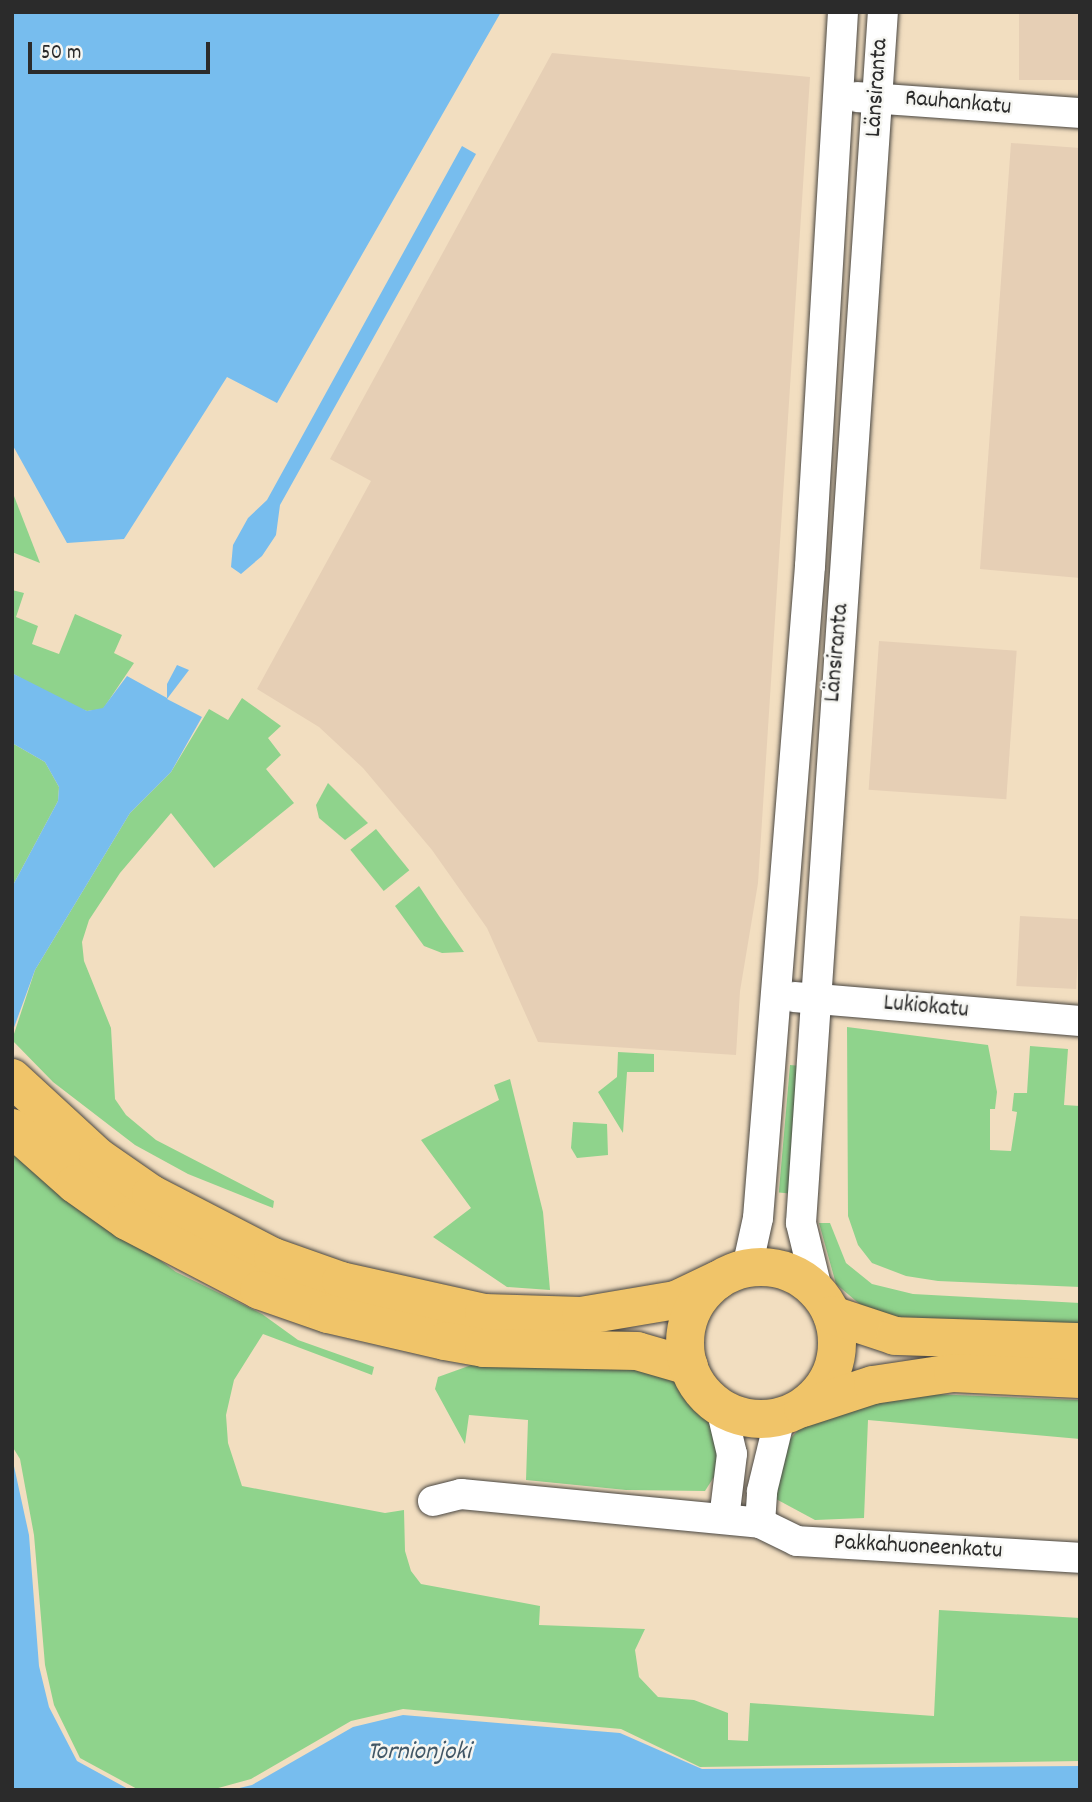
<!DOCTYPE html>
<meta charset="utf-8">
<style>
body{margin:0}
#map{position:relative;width:1092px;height:1802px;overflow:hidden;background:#f2dec0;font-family:Dekko,sans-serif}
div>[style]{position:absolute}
.built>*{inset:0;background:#e6cfb5;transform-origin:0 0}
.green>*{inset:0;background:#8fd38c;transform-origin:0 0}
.water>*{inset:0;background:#77bdee}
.roads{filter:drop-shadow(0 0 2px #494641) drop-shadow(0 0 2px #494641)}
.minor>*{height:30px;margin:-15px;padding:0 15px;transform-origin:15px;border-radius:15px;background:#fff}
.highway>*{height:38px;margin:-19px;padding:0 19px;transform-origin:19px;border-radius:19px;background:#f0c469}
.highway>.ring{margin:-19px;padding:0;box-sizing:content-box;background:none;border:38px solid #f0c469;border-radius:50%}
span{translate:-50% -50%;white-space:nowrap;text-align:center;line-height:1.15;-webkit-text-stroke:5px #f6f6f2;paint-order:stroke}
.street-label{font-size:24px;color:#2b2b2b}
.water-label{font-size:26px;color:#425766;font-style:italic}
.frame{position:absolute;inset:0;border:14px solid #2b2b2b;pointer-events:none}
.scale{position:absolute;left:28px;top:42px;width:182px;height:32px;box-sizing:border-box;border:4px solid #2b2b2b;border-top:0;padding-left:9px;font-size:21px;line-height:24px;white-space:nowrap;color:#2b2b2b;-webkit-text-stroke:5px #f6f6f2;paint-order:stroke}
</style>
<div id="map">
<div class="built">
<div style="left:1019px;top:12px;width:61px;height:68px"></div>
<div style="clip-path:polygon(552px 53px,810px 77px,758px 883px,740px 991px,736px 1055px,538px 1042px,487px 928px,432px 850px,363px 768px,319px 727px,257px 689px,371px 481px,330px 459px)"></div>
<div style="clip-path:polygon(1011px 143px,1080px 148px,1080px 578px,980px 569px)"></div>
<div style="left:879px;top:641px;width:138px;height:149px;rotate:4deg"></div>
<div style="left:1020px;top:916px;width:60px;height:70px;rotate:3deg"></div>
</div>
<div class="green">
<div style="clip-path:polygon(12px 494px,14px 496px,40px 563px,12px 552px)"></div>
<div style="clip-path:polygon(12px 590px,24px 593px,16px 617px,38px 626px,32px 644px,59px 654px,75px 614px,122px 635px,114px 653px,134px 663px,103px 709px,87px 711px,66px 704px,12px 673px)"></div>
<div style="clip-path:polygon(242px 698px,281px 726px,268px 738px,281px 755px,266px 769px,294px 803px,214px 868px,171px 813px,120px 873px,89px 920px,82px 942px,84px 961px,111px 1028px,115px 1099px,126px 1115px,156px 1140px,274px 1201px,273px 1208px,188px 1174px,135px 1145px,53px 1082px,12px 1040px,35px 970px,130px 813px,171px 772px,209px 709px,228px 720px)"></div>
<div style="clip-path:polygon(12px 743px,45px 762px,59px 787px,58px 801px,12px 887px)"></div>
<div style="clip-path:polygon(328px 783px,368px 823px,345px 840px,319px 818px,316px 805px)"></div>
<div style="left:376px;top:829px;width:53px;height:33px;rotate:51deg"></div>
<div style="clip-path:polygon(419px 886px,439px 916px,464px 952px,442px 953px,424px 946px,395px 906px)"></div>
<div style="clip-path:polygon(847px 1027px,988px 1045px,997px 1092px,995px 1109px,990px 1109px,990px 1150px,1011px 1151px,1017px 1112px,1012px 1111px,1014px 1093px,1027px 1093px,1030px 1046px,1068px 1049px,1064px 1105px,1080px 1106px,1080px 1287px,938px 1281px,906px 1276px,872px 1263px,858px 1245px,848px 1216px)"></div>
<div style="clip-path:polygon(618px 1052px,654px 1054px,654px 1072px,627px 1072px,623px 1133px,598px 1092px,617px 1077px)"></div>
<div style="left:790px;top:1065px;width:11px;height:128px;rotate:5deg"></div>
<div style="clip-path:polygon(510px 1079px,543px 1212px,550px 1290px,507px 1287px,433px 1237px,471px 1208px,421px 1140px,499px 1100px,494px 1085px)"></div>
<div style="clip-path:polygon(573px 1122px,607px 1124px,608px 1155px,577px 1158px,571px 1148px)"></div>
<div style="clip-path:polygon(12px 1151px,176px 1272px,262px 1314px,298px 1340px,374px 1367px,372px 1375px,263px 1334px,234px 1380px,226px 1415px,228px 1443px,242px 1486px,385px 1513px,404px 1510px,405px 1551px,411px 1571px,421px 1584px,540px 1606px,539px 1625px,645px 1629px,635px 1650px,639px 1677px,658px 1697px,694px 1700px,728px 1713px,728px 1740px,748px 1741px,750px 1703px,934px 1716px,939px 1610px,1080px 1618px,1080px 1761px,700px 1767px,621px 1729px,403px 1709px,351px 1721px,251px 1779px,211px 1790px,139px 1790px,80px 1758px,54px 1705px,45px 1665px,34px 1535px,20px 1459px,12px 1446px)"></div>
<div style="clip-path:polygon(819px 1223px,830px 1223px,846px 1263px,872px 1284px,913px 1294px,1080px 1303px,1080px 1327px,905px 1319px,869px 1312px,836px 1284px)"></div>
<div style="clip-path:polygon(477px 1363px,670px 1371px,710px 1420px,722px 1464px,705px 1491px,626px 1490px,526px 1480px,528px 1420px,469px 1415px,465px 1444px,435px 1389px,438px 1377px)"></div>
<div style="clip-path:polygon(906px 1393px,1080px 1400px,1080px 1439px,868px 1420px,864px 1518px,815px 1520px,776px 1499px,773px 1477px,782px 1448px,800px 1428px,853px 1405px)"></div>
</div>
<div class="water">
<div style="clip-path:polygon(12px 12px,501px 12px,277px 403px,227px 377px,124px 539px,67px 543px,12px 444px)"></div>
<div style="clip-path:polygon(462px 146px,476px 154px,280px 505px,276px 535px,262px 556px,241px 574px,231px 567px,233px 545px,248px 518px,267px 500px)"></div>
<div style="clip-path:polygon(177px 665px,189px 670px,167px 699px,202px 717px,171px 772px,130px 813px,35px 970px,12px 1033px,12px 887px,58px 801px,59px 787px,45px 762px,12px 743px,12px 673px,87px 711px,103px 708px,127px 676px,167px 698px,167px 684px)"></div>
<div style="clip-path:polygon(12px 1457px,29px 1535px,39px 1666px,49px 1707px,77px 1761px,130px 1790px,12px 1790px)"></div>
<div style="clip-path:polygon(403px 1715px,620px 1733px,702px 1769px,1080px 1766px,1080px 1790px,231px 1790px,252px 1785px,353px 1727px)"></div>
</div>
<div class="roads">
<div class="minor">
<div style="left:857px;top:97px;width:224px;rotate:4.1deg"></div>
<div style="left:794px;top:997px;width:287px;rotate:4.8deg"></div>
<div style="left:747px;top:1268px;width:51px;rotate:-77.6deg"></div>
<div style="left:758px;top:1218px;width:654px;rotate:-85.44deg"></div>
<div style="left:810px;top:566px;width:555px;rotate:-86.59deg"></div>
<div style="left:818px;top:1293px;width:72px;rotate:-103.7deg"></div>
<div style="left:801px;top:1223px;width:1214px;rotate:-86.13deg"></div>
<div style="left:721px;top:1408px;width:47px;rotate:76.6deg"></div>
<div style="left:732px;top:1454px;width:65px;rotate:97deg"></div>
<div style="left:433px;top:1501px;width:29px;rotate:-14deg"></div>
<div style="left:461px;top:1494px;width:300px;rotate:5.5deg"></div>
<div style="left:760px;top:1523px;width:41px;rotate:25.9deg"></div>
<div style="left:797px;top:1541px;width:284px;rotate:3.4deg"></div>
<div style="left:760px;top:1523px;width:32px;rotate:-86deg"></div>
<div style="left:762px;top:1491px;width:76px;rotate:-76.3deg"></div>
</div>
<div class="highway">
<div style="left:12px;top:1078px;width:117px;rotate:42.6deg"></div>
<div style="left:98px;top:1157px;width:65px;rotate:34.9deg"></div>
<div style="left:151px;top:1194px;width:137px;rotate:27.3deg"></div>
<div style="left:273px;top:1257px;width:72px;rotate:19.4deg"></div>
<div style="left:341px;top:1281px;width:147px;rotate:12.6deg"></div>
<div style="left:484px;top:1313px;width:97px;rotate:1.8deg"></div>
<div style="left:581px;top:1316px;width:96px;rotate:-9.6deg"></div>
<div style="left:676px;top:1300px;width:47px;rotate:-25.5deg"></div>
<div style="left:12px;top:1128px;width:84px;rotate:41.6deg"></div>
<div style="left:75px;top:1184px;width:64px;rotate:35.4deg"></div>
<div style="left:127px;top:1221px;width:149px;rotate:27.6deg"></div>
<div style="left:259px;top:1290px;width:73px;rotate:19.2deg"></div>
<div style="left:328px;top:1314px;width:120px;rotate:13deg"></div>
<div style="left:445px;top:1341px;width:40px;rotate:10deg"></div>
<div style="left:484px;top:1348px;width:153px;rotate:1.1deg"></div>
<div style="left:637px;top:1351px;width:54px;rotate:16.1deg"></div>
<div class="ring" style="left:685px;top:1267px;width:114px;height:114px"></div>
<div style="left:832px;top:1315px;width:66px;rotate:18.4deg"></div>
<div style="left:895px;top:1336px;width:185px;rotate:1.9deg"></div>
<div style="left:803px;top:1408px;width:74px;rotate:-18.2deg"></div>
<div style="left:873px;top:1385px;width:81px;rotate:-8.5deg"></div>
<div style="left:953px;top:1373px;width:127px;rotate:2.7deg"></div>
</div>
</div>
<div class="street-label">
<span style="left:878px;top:88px;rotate:-86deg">Länsiranta</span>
<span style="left:958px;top:104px;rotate:5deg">Rauhankatu</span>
<span style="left:838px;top:653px;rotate:-85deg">Länsiranta</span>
<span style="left:926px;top:1008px;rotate:5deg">Lukiokatu</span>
<span style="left:918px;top:1548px;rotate:3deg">Pakkahuoneenkatu</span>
</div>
<div class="water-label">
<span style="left:419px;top:1753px">Tornionjoki</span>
</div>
<div class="frame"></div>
<div class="scale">50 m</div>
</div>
